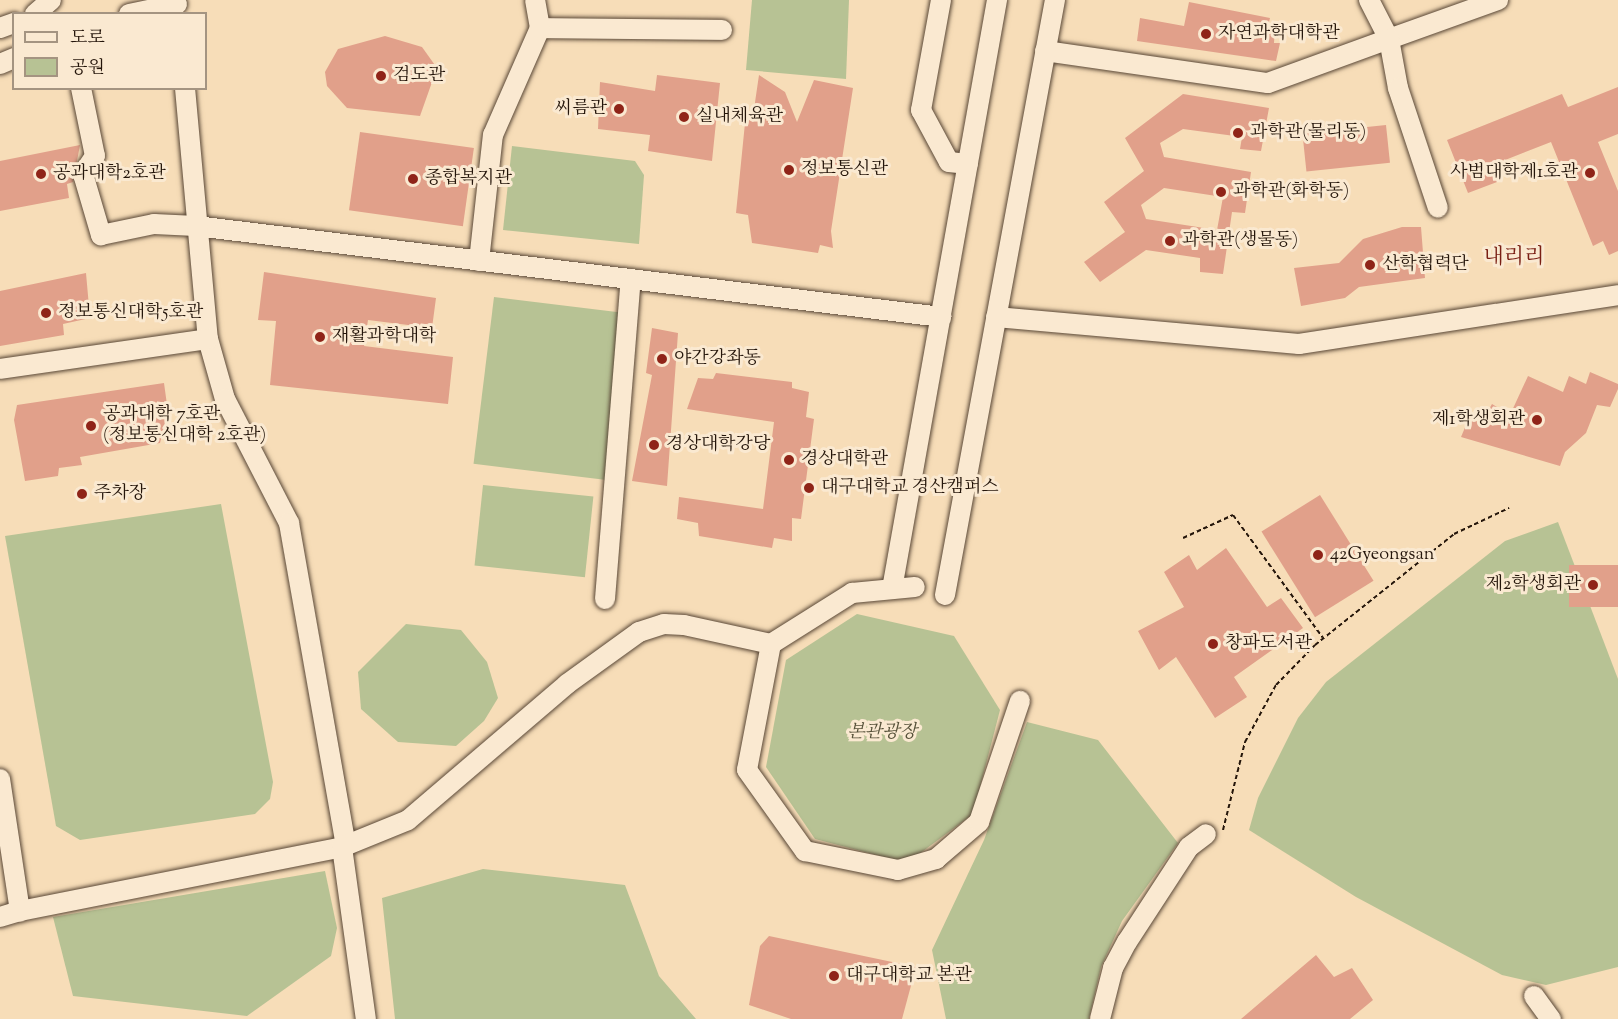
<!DOCTYPE html>
<meta charset="utf-8">
<style>
body{margin:0}
#map{position:relative;width:1618px;height:1019px;overflow:hidden;background:#f7ddb8;font-family:"Sorts Mill Goudy","Noto Serif KR",serif}
div>[style]{position:absolute}
.green>*{inset:0;background:#b7c294;transform-origin:0 0}
.building>*{inset:0;background:#e1a08a;transform-origin:0 0}
.path>*{height:2px;margin-top:-1px;transform-origin:0;background:repeating-linear-gradient(90deg,#24150a 0 4.5px,transparent 0 7.5px)}
.roads{filter:drop-shadow(0 0 2px #594736) drop-shadow(0 0 2px #594736)}
.minor>*{height:20px;margin:-10px;padding:0 10px;transform-origin:10px;border-radius:10px;background:#fae9d1}
.dots>*{width:16px;height:16px;translate:-50% -50%;box-sizing:border-box;border:3px solid #fae9d1;border-radius:50%}
span{translate:-50% -50%;white-space:nowrap;text-align:center;line-height:1.15;-webkit-text-stroke:6px #fae9d1;paint-order:stroke}
.poi-label{font-size:18px;color:#24150a}
.left{translate:0 -50%;text-align:left}
.right{translate:-100% -50%;text-align:right}
.park-label{font-size:18px;color:#57523a;font-style:italic}
.quarter-label{font-size:21px;color:#7a1f14}
.legend{position:absolute;left:12px;top:12px;width:195px;height:78px;box-sizing:border-box;background:#fae9d1;border:2px solid #a49481;margin:0;padding:8px 10px;list-style:none;font-size:18px;color:#24150a}
.legend li{display:flex;align-items:center;gap:12px;height:30px}
.legend b{width:30px;border:2px solid #a49481}
</style>
<div id="map">
<div class="green">
<div style="clip-path:polygon(752px 0,849px 0,846px 79px,746px 70px)"></div>
<div style="clip-path:polygon(512px 146px,635px 161px,644px 175px,639px 244px,503px 230px)"></div>
<div style="left:494px;top:297px;width:136px;height:168px;rotate:7deg"></div>
<div style="left:483px;top:485px;width:111px;height:81px;rotate:6deg"></div>
<div style="clip-path:polygon(221px 504px,273px 782px,270px 799px,255px 814px,80px 840px,56px 826px,5px 536px)"></div>
<div style="clip-path:polygon(1558px 522px,1618px 679px,1618px 967px,1546px 985px,1502px 975px,1356px 897px,1249px 830px,1258px 798px,1298px 718px,1326px 682px,1505px 541px)"></div>
<div style="clip-path:polygon(857px 614px,954px 636px,1000px 710px,973px 814px,907px 863px,815px 839px,766px 767px,786px 660px)"></div>
<div style="clip-path:polygon(406px 624px,461px 630px,487px 662px,498px 698px,484px 721px,456px 746px,398px 742px,361px 709px,358px 672px)"></div>
<div style="clip-path:polygon(1027px 722px,1098px 740px,1178px 843px,1122px 921px,1101px 967px,1089px 1019px,946px 1019px,932px 950px,984px 840px)"></div>
<div style="clip-path:polygon(483px 869px,625px 885px,659px 976px,696px 1019px,395px 1019px,382px 898px)"></div>
<div style="clip-path:polygon(325px 871px,337px 928px,331px 956px,247px 1016px,73px 996px,53px 917px)"></div>
</div>
<div class="building">
<div style="clip-path:polygon(1189px 2px,1270px 18px,1268px 26px,1275px 27px,1274px 43px,1280px 43px,1276px 61px,1137px 41px,1140px 18px,1184px 26px)"></div>
<div style="clip-path:polygon(385px 36px,422px 47px,437px 68px,420px 116px,347px 108px,327px 86px,325px 72px,338px 49px)"></div>
<div style="clip-path:polygon(657px 75px,720px 83px,712px 161px,648px 151px,650px 135px,598px 129px,600px 82px,655px 91px)"></div>
<div style="clip-path:polygon(759px 75px,785px 92px,797px 122px,814px 80px,853px 88px,831px 231px,833px 248px,820px 245px,818px 253px,752px 243px,748px 215px,736px 213px,746px 113px,754px 109px)"></div>
<div style="clip-path:polygon(1618px 87px,1618px 134px,1598px 142px,1618px 191px,1618px 251px,1609px 255px,1603px 241px,1593px 246px,1551px 142px,1490px 166px,1497px 182px,1468px 193px,1447px 140px,1562px 94px,1568px 107px)"></div>
<div style="clip-path:polygon(evenodd,1183px 94px,1269px 108px,1261px 151px,1240px 149px,1242px 137px,1183px 129px,1160px 143px,1164px 157px,1251px 172px,1245px 213px,1232px 212px,1223px 274px,1200px 272px,1200px 258px,1146px 250px,1100px 282px,1084px 262px,1125px 232px,1104px 202px,1144px 171px,1125px 138px,1183px 94px,1164px 188px,1223px 197px,1217px 230px,1146px 219px,1141px 205px,1164px 188px)"></div>
<div style="left:1386px;top:125px;width:38px;height:84px;rotate:84deg"></div>
<div style="left:360px;top:132px;width:115px;height:79px;rotate:8deg"></div>
<div style="clip-path:polygon(80px 145px,73px 182px,67px 184px,69px 198px,0 211px,0 161px)"></div>
<div style="clip-path:polygon(1402px 227px,1421px 227px,1425px 278px,1359px 287px,1345px 298px,1301px 306px,1294px 268px,1339px 263px,1363px 239px)"></div>
<div style="clip-path:polygon(264px 272px,436px 298px,432px 328px,368px 320px,364px 346px,453px 357px,448px 404px,270px 385px,276px 321px,258px 320px)"></div>
<div style="clip-path:polygon(86px 273px,90px 318px,63px 324px,64px 335px,0 346px,0 291px)"></div>
<div style="clip-path:polygon(652px 328px,678px 333px,667px 486px,632px 481px,652px 375px,646px 373px)"></div>
<div style="clip-path:polygon(1590px 372px,1618px 384px,1618px 389px,1610px 407px,1597px 405px,1586px 433px,1565px 452px,1560px 466px,1461px 437px,1469px 418px,1481px 423px,1492px 404px,1510px 415px,1528px 376px,1563px 392px,1569px 376px,1586px 384px)"></div>
<div style="clip-path:polygon(716px 373px,792px 382px,792px 388px,809px 392px,806px 417px,814px 419px,801px 519px,792px 518px,792px 541px,774px 538px,772px 548px,699px 536px,698px 523px,677px 519px,679px 497px,763px 509px,774px 422px,687px 409px,698px 378px,713px 379px)"></div>
<div style="clip-path:polygon(164px 383px,168px 412px,160px 443px,80px 457px,82px 465px,59px 468px,58px 476px,25px 481px,14px 420px,17px 405px)"></div>
<div style="left:1320px;top:495px;width:101px;height:69px;rotate:58deg"></div>
<div style="clip-path:polygon(1226px 548px,1267px 607px,1281px 598px,1303px 628px,1234px 677px,1247px 697px,1215px 718px,1176px 657px,1159px 670px,1138px 631px,1184px 607px,1164px 572px,1189px 555px,1197px 570px)"></div>
<div style="left:1618px;top:565px;width:42px;height:49px;rotate:90deg"></div>
<div style="clip-path:polygon(769px 936px,916px 967px,902px 1019px,791px 1019px,749px 1005px,760px 946px)"></div>
<div style="clip-path:polygon(1316px 955px,1334px 977px,1352px 968px,1373px 1000px,1350px 1019px,1241px 1019px)"></div>
</div>
<div class="path">
<div style="left:1183px;top:538px;width:55px;rotate:-24.7deg"></div>
<div style="left:1233px;top:515px;width:152px;rotate:53.8deg"></div>
<div style="left:1223px;top:830px;width:91px;rotate:-76deg"></div>
<div style="left:1245px;top:742px;width:65px;rotate:-61.5deg"></div>
<div style="left:1276px;top:685px;width:56px;rotate:-45.7deg"></div>
<div style="left:1315px;top:645px;width:178px;rotate:-38.6deg"></div>
<div style="left:1454px;top:534px;width:61px;rotate:-25.3deg"></div>
</div>
<div class="roads">
<div class="minor">
<div style="left:941px;top:0;width:112px;rotate:100.3deg"></div>
<div style="left:921px;top:110px;width:59px;rotate:61.7deg"></div>
<div style="left:949px;top:162px;width:19px;rotate:6deg"></div>
<div style="left:1369px;top:0;width:44px;rotate:62.9deg"></div>
<div style="left:1389px;top:39px;width:116px;rotate:-19.7deg"></div>
<div style="left:35px;top:14px;width:21px;rotate:-41deg"></div>
<div style="left:129px;top:14px;width:49px;rotate:-11.8deg"></div>
<div style="left:0;top:28px;width:15px;rotate:-20deg"></div>
<div style="left:540px;top:28px;width:182px;rotate:0.6deg"></div>
<div style="left:1045px;top:51px;width:225px;rotate:8.2deg"></div>
<div style="left:1268px;top:83px;width:129px;rotate:-20deg"></div>
<div style="left:1389px;top:39px;width:50px;rotate:79.6deg"></div>
<div style="left:1398px;top:88px;width:126px;rotate:71.6deg"></div>
<div style="left:0;top:64px;width:15px;rotate:-23deg"></div>
<div style="left:81px;top:88px;width:69px;rotate:78.4deg"></div>
<div style="left:95px;top:156px;width:22px;rotate:124deg"></div>
<div style="left:83px;top:174px;width:64px;rotate:73.6deg"></div>
<div style="left:101px;top:235px;width:54px;rotate:-11.7deg"></div>
<div style="left:154px;top:224px;width:42px;rotate:2.7deg"></div>
<div style="left:196px;top:226px;width:751px;rotate:6.96deg"></div>
<div style="left:185px;top:88px;width:252px;rotate:84.8deg"></div>
<div style="left:208px;top:339px;width:62px;rotate:74.2deg"></div>
<div style="left:225px;top:399px;width:140px;rotate:62.7deg"></div>
<div style="left:289px;top:523px;width:328px;rotate:80deg"></div>
<div style="left:479px;top:261px;width:127px;rotate:-83.7deg"></div>
<div style="left:493px;top:135px;width:117px;rotate:-66.3deg"></div>
<div style="left:540px;top:28px;width:28px;rotate:-100deg"></div>
<div style="left:996px;top:317px;width:304px;rotate:5.1deg"></div>
<div style="left:1299px;top:344px;width:323px;rotate:-8.7deg"></div>
<div style="left:0;top:369px;width:210px;rotate:-8.2deg"></div>
<div style="left:892px;top:589px;width:598px;rotate:-79.89deg"></div>
<div style="left:945px;top:595px;width:605px;rotate:-79.53deg"></div>
<div style="left:605px;top:599px;width:321px;rotate:-85.4deg"></div>
<div style="left:771px;top:644px;width:128px;rotate:100.8deg"></div>
<div style="left:747px;top:770px;width:100px;rotate:54.4deg"></div>
<div style="left:805px;top:851px;width:95px;rotate:11.5deg"></div>
<div style="left:898px;top:870px;width:40px;rotate:-16deg"></div>
<div style="left:936px;top:859px;width:57px;rotate:-40.7deg"></div>
<div style="left:979px;top:822px;width:128px;rotate:-71.3deg"></div>
<div style="left:0;top:779px;width:134px;rotate:81.4deg"></div>
<div style="left:20px;top:911px;width:328px;rotate:-11.2deg"></div>
<div style="left:342px;top:847px;width:71px;rotate:-22.2deg"></div>
<div style="left:408px;top:820px;width:209px;rotate:-40.5deg"></div>
<div style="left:567px;top:684px;width:89px;rotate:-35.8deg"></div>
<div style="left:639px;top:632px;width:26px;rotate:-18deg"></div>
<div style="left:664px;top:624px;width:20px;rotate:3deg"></div>
<div style="left:684px;top:625px;width:89px;rotate:12.3deg"></div>
<div style="left:771px;top:644px;width:96px;rotate:-32.2deg"></div>
<div style="left:852px;top:593px;width:63px;rotate:-5.4deg"></div>
<div style="left:342px;top:847px;width:174px;rotate:82.1deg"></div>
<div style="left:0;top:917px;width:21px;rotate:-17deg"></div>
<div style="left:1534px;top:996px;width:29px;rotate:54deg"></div>
<div style="left:1100px;top:1019px;width:53px;rotate:-75.7deg"></div>
<div style="left:1113px;top:968px;width:30px;rotate:-62deg"></div>
<div style="left:1127px;top:942px;width:113px;rotate:-56.9deg"></div>
<div style="left:1189px;top:847px;width:21px;rotate:-37deg"></div>
</div>
</div>
<div class="dots">
<div style="left:1206px;top:34px;background:#8f2418"></div>
<div style="left:381px;top:76px;background:#8f2418"></div>
<div style="left:619px;top:109px;background:#8f2418"></div>
<div style="left:684px;top:117px;background:#8f2418"></div>
<div style="left:1238px;top:133px;background:#8f2418"></div>
<div style="left:789px;top:170px;background:#8f2418"></div>
<div style="left:1590px;top:173px;background:#8f2418"></div>
<div style="left:41px;top:174px;background:#8f2418"></div>
<div style="left:413px;top:179px;background:#8f2418"></div>
<div style="left:1221px;top:192px;background:#8f2418"></div>
<div style="left:1170px;top:241px;background:#8f2418"></div>
<div style="left:1370px;top:265px;background:#8f2418"></div>
<div style="left:46px;top:313px;background:#8f2418"></div>
<div style="left:320px;top:337px;background:#8f2418"></div>
<div style="left:662px;top:359px;background:#8f2418"></div>
<div style="left:1537px;top:420px;background:#8f2418"></div>
<div style="left:91px;top:426px;background:#8f2418"></div>
<div style="left:654px;top:445px;background:#8f2418"></div>
<div style="left:789px;top:460px;background:#8f2418"></div>
<div style="left:809px;top:488px;background:#8f2418"></div>
<div style="left:82px;top:494px;background:#8f2418"></div>
<div style="left:1318px;top:555px;background:#8f2418"></div>
<div style="left:1593px;top:585px;background:#8f2418"></div>
<div style="left:1213px;top:644px;background:#8f2418"></div>
<div style="left:834px;top:976px;background:#8f2418"></div>
</div>
<div class="poi-label">
<span class="left" style="left:1218px;top:34px">자연과학대학관</span>
<span class="left" style="left:393px;top:76px">검도관</span>
<span class="right" style="left:607px;top:109px">씨름관</span>
<span class="left" style="left:696px;top:117px">실내체육관</span>
<span class="left" style="left:1250px;top:133px">과학관(물리동)</span>
<span class="left" style="left:801px;top:170px">정보통신관</span>
<span class="right" style="left:1578px;top:173px">사범대학제1호관</span>
<span class="left" style="left:53px;top:174px">공과대학2호관</span>
<span class="left" style="left:425px;top:179px">종합복지관</span>
<span class="left" style="left:1233px;top:192px">과학관(화학동)</span>
<span class="left" style="left:1182px;top:241px">과학관(생물동)</span>
<span class="left" style="left:1382px;top:265px">산학협력단</span>
<span class="left" style="left:58px;top:313px">정보통신대학5호관</span>
<span class="left" style="left:332px;top:337px">재활과학대학</span>
<span class="left" style="left:674px;top:359px">야간강좌동</span>
<span class="left" style="left:103px;top:426px">공과대학 7호관<br>(정보통신대학 2호관)</span>
<span class="right" style="left:1525px;top:420px">제1학생회관</span>
<span class="left" style="left:666px;top:445px">경상대학강당</span>
<span class="left" style="left:801px;top:460px">경상대학관</span>
<span class="left" style="left:821px;top:488px">대구대학교 경산캠퍼스</span>
<span class="left" style="left:94px;top:494px">주차장</span>
<span class="left" style="left:1330px;top:555px">42Gyeongsan</span>
<span class="right" style="left:1581px;top:585px">제2학생회관</span>
<span class="left" style="left:1225px;top:644px">창파도서관</span>
<span class="left" style="left:846px;top:976px">대구대학교 본관</span>
</div>
<div class="park-label">
<span style="left:882px;top:733px">본관광장</span>
</div>
<div class="quarter-label">
<span style="left:1514px;top:258px">내리리</span>
</div>
<ul class="legend">
<li><b style="height:8px;background:#fae9d1"></b>도로</li>
<li><b style="height:16px;background:#b7c294"></b>공원</li>
</ul>
</div>
